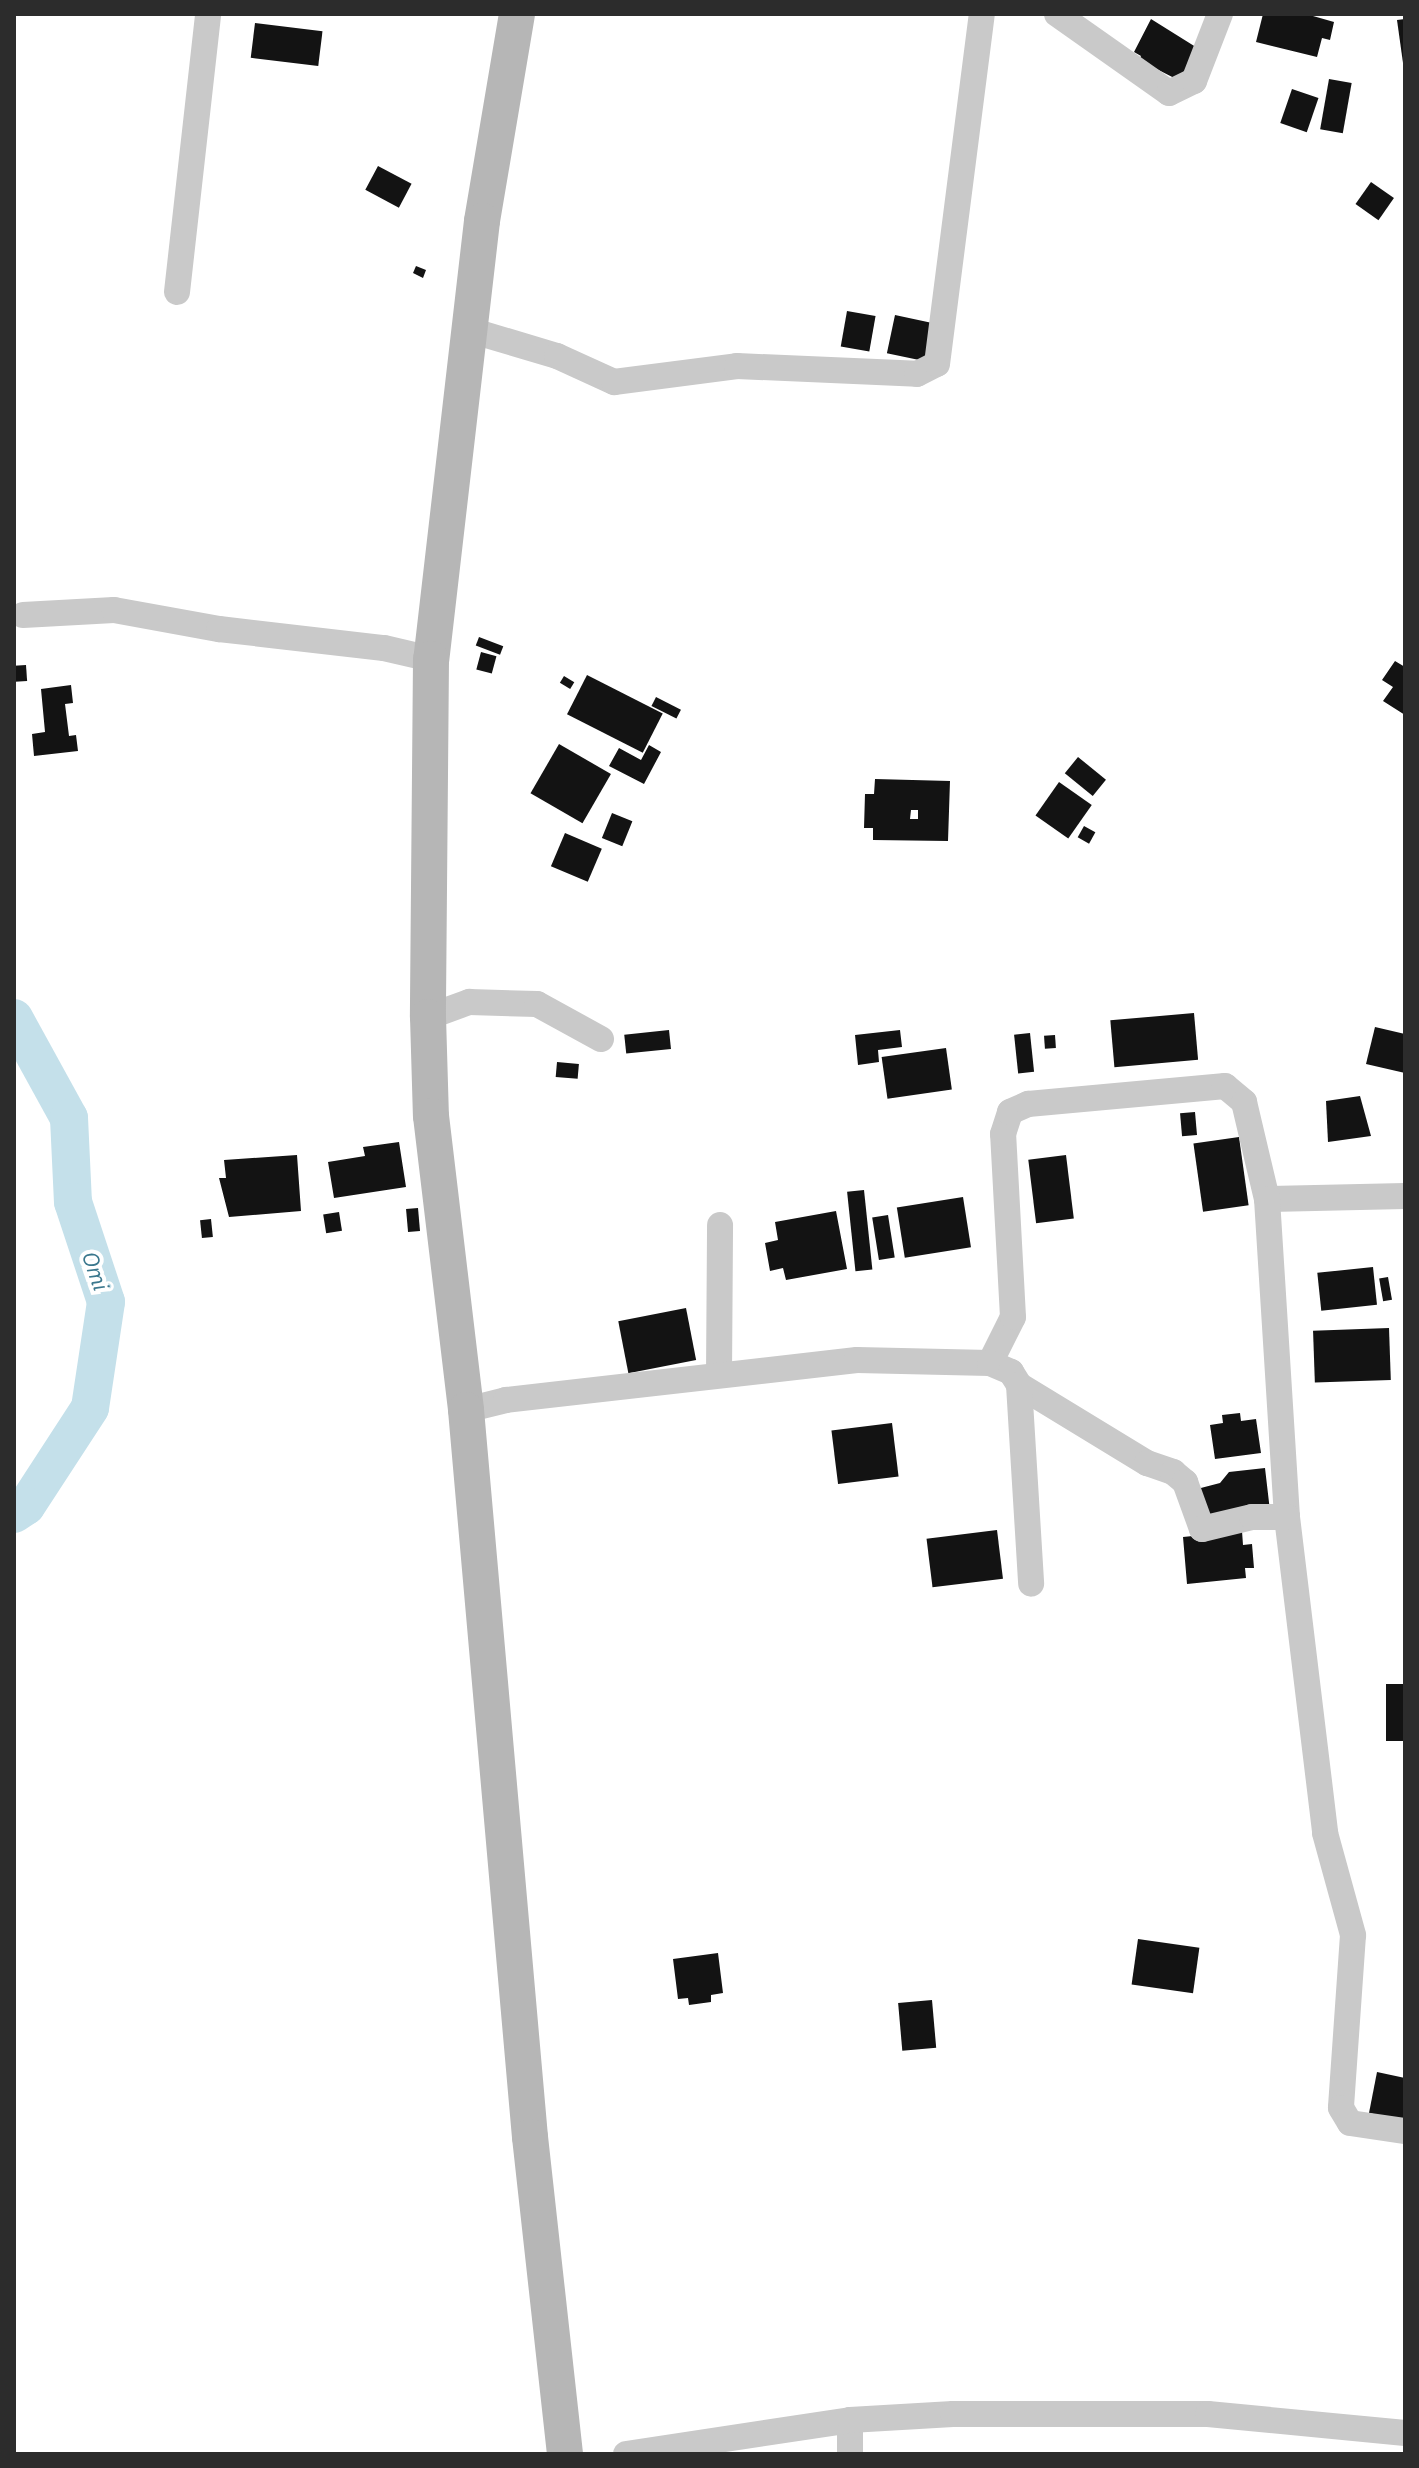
<!DOCTYPE html>
<style>
body{margin:0}
#map{position:relative;width:1419px;height:2468px;overflow:hidden;background:#fff;font-family:"IBM Plex Sans",sans-serif}
div>[style]{position:absolute}
.river>*{height:38px;margin:-19px;padding:0 19px;transform-origin:19px;border-radius:19px;background:#c4e0ea}
.building>*{inset:0;background:#131313;transform-origin:0 0}
.street>*{height:26px;margin:-13px;padding:0 13px;transform-origin:13px;border-radius:13px;background:#c9c9c9}
.secondary>*{height:36px;margin:-18px;padding:0 18px;transform-origin:18px;border-radius:18px;background:#b6b6b6}
span{translate:-50% -50%;white-space:nowrap;text-align:center;line-height:1.15;-webkit-text-stroke:8px #fff;paint-order:stroke}
.water-label{font-size:22px;color:#3a778d;font-style:italic}
.frame{position:absolute;inset:0;border:16px solid #2c2c2c;pointer-events:none}
</style>
<div id="map">
<div class="river">
<div style="left:14px;top:1018px;width:114px;rotate:61.2deg"></div>
<div style="left:69px;top:1118px;width:84px;rotate:87.3deg"></div>
<div style="left:73px;top:1202px;width:105px;rotate:71.7deg"></div>
<div style="left:106px;top:1302px;width:107px;rotate:98.6deg"></div>
<div style="left:90px;top:1408px;width:117px;rotate:123.1deg"></div>
<div style="left:26px;top:1506px;width:14px;rotate:146deg"></div>
</div>
<div class="building">
<div style="clip-path:polygon(1263px 14px,1306px 14px,1334px 22px,1330px 40px,1322px 38px,1317px 57px,1256px 42px)"></div>
<div style="clip-path:polygon(1151px 19px,1199px 49px,1182px 82px,1139px 60px,1141px 56px,1134px 52px)"></div>
<div style="clip-path:polygon(1405px 19px,1405px 62px,1403px 63px,1397px 20px)"></div>
<div style="left:255px;top:23px;width:68px;height:35px;rotate:7deg"></div>
<div style="left:1329px;top:79px;width:23px;height:51px;rotate:10deg"></div>
<div style="left:1292px;top:89px;width:28px;height:36px;rotate:19deg"></div>
<div style="left:378px;top:166px;width:38px;height:27px;rotate:28deg"></div>
<div style="left:1371px;top:182px;width:28px;height:27px;rotate:35deg"></div>
<div style="clip-path:polygon(416px 266px,426px 270px,423px 278px,413px 273px)"></div>
<div style="left:847px;top:311px;width:29px;height:36px;rotate:10deg"></div>
<div style="left:895px;top:315px;width:44px;height:39px;rotate:12deg"></div>
<div style="left:479px;top:637px;width:26px;height:9px;rotate:21deg"></div>
<div style="left:481px;top:652px;width:16px;height:18px;rotate:15deg"></div>
<div style="clip-path:polygon(1395px 661px,1405px 667px,1405px 715px,1383px 701px,1393px 687px,1382px 680px)"></div>
<div style="left:26px;top:665px;width:16px;height:12px;rotate:86deg"></div>
<div style="left:587px;top:675px;width:85px;height:44px;rotate:27deg"></div>
<div style="left:564px;top:676px;width:12px;height:8px;rotate:31deg"></div>
<div style="clip-path:polygon(71px 685px,73px 703px,65px 704px,69px 736px,76px 735px,78px 751px,34px 756px,32px 734px,45px 732px,41px 689px)"></div>
<div style="left:656px;top:697px;width:28px;height:10px;rotate:27deg"></div>
<div style="left:559px;top:744px;width:60px;height:57px;rotate:30deg"></div>
<div style="clip-path:polygon(649px 745px,661px 752px,644px 784px,609px 766px,619px 748px,641px 760px)"></div>
<div style="left:1078px;top:757px;width:36px;height:21px;rotate:39deg"></div>
<div style="clip-path:polygon(evenodd,875px 779px,950px 781px,948px 841px,873px 840px,873px 828px,864px 828px,865px 794px,874px 794px,875px 779px,911px 810px,918px 810px,918px 819px,910px 819px,911px 810px)"></div>
<div style="left:1059px;top:782px;width:40px;height:41px;rotate:35deg"></div>
<div style="left:612px;top:813px;width:22px;height:27px;rotate:22deg"></div>
<div style="left:1084px;top:826px;width:13px;height:13px;rotate:29deg"></div>
<div style="left:565px;top:833px;width:40px;height:36px;rotate:23deg"></div>
<div style="left:1194px;top:1013px;width:47px;height:84px;rotate:85deg"></div>
<div style="clip-path:polygon(1375px 1027px,1405px 1034px,1405px 1073px,1366px 1064px)"></div>
<div style="left:669px;top:1030px;width:19px;height:45px;rotate:84deg"></div>
<div style="clip-path:polygon(900px 1030px,902px 1047px,878px 1050px,879px 1062px,858px 1065px,855px 1035px)"></div>
<div style="left:1030px;top:1033px;width:39px;height:16px;rotate:84deg"></div>
<div style="left:1055px;top:1035px;width:13px;height:11px;rotate:86deg"></div>
<div style="left:946px;top:1048px;width:42px;height:65px;rotate:82deg"></div>
<div style="left:557px;top:1062px;width:22px;height:15px;rotate:5deg"></div>
<div style="clip-path:polygon(1360px 1096px,1371px 1136px,1328px 1142px,1326px 1101px)"></div>
<div style="left:1195px;top:1112px;width:23px;height:15px;rotate:85deg"></div>
<div style="left:1239px;top:1137px;width:69px;height:46px;rotate:82deg"></div>
<div style="clip-path:polygon(399px 1142px,406px 1187px,334px 1198px,328px 1162px,365px 1156px,363px 1147px)"></div>
<div style="clip-path:polygon(297px 1155px,301px 1211px,229px 1217px,219px 1178px,226px 1178px,224px 1160px)"></div>
<div style="left:1066px;top:1155px;width:64px;height:38px;rotate:83deg"></div>
<div style="left:864px;top:1190px;width:80px;height:17px;rotate:84deg"></div>
<div style="left:963px;top:1197px;width:51px;height:67px;rotate:81deg"></div>
<div style="left:418px;top:1208px;width:23px;height:12px;rotate:85deg"></div>
<div style="clip-path:polygon(836px 1211px,847px 1269px,786px 1280px,783px 1268px,770px 1271px,765px 1243px,778px 1240px,775px 1222px)"></div>
<div style="left:339px;top:1212px;width:19px;height:16px;rotate:81deg"></div>
<div style="left:888px;top:1215px;width:43px;height:16px;rotate:81deg"></div>
<div style="left:211px;top:1219px;width:18px;height:11px;rotate:84deg"></div>
<div style="left:1373px;top:1267px;width:38px;height:56px;rotate:84deg"></div>
<div style="left:1388px;top:1277px;width:23px;height:9px;rotate:80deg"></div>
<div style="left:686px;top:1308px;width:53px;height:69px;rotate:79deg"></div>
<div style="left:1389px;top:1328px;width:52px;height:76px;rotate:88deg"></div>
<div style="clip-path:polygon(1240px 1413px,1241px 1421px,1256px 1419px,1261px 1453px,1215px 1459px,1210px 1425px,1223px 1423px,1222px 1415px)"></div>
<div style="left:892px;top:1423px;width:54px;height:61px;rotate:83deg"></div>
<div style="clip-path:polygon(1265px 1468px,1270px 1511px,1209px 1518px,1197px 1489px,1220px 1483px,1229px 1472px)"></div>
<div style="left:997px;top:1530px;width:49px;height:71px;rotate:83deg"></div>
<div style="clip-path:polygon(1242px 1531px,1243px 1545px,1252px 1544px,1254px 1568px,1245px 1568px,1246px 1578px,1187px 1584px,1183px 1537px)"></div>
<div style="left:1405px;top:1684px;width:57px;height:19px;rotate:90deg"></div>
<div style="left:1138px;top:1939px;width:62px;height:46px;rotate:8deg"></div>
<div style="clip-path:polygon(718px 1953px,723px 1993px,711px 1995px,711px 2002px,689px 2005px,688px 1998px,678px 1999px,673px 1959px)"></div>
<div style="left:932px;top:2000px;width:48px;height:34px;rotate:85deg"></div>
<div style="clip-path:polygon(1377px 2072px,1405px 2078px,1405px 2121px,1369px 2113px)"></div>
</div>
<div class="street">
<div style="left:1057px;top:14px;width:137px;rotate:35.2deg"></div>
<div style="left:1169px;top:93px;width:28px;rotate:-26deg"></div>
<div style="left:1194px;top:81px;width:72px;rotate:-68.8deg"></div>
<div style="left:177px;top:292px;width:280px;rotate:-83.6deg"></div>
<div style="left:473px;top:331px;width:88px;rotate:16.6deg"></div>
<div style="left:557px;top:356px;width:63px;rotate:24.5deg"></div>
<div style="left:614px;top:382px;width:124px;rotate:-7.4deg"></div>
<div style="left:737px;top:366px;width:180px;rotate:2.5deg"></div>
<div style="left:917px;top:374px;width:22px;rotate:-27deg"></div>
<div style="left:937px;top:364px;width:353px;rotate:-82.7deg"></div>
<div style="left:23px;top:615px;width:91px;rotate:-3.1deg"></div>
<div style="left:114px;top:610px;width:107px;rotate:10.3deg"></div>
<div style="left:219px;top:629px;width:166px;rotate:6.6deg"></div>
<div style="left:384px;top:648px;width:48px;rotate:13.2deg"></div>
<div style="left:428px;top:1017px;width:44px;rotate:-20.1deg"></div>
<div style="left:469px;top:1002px;width:68px;rotate:1.7deg"></div>
<div style="left:537px;top:1004px;width:73px;rotate:28.7deg"></div>
<div style="left:1267px;top:1199px;width:138px;rotate:-1.2deg"></div>
<div style="left:990px;top:1363px;width:51px;rotate:-63.4deg"></div>
<div style="left:1013px;top:1317px;width:183px;rotate:-93.1deg"></div>
<div style="left:1003px;top:1134px;width:23px;rotate:-72deg"></div>
<div style="left:1010px;top:1112px;width:20px;rotate:-24deg"></div>
<div style="left:1028px;top:1104px;width:198px;rotate:-5.2deg"></div>
<div style="left:1225px;top:1086px;width:25px;rotate:40deg"></div>
<div style="left:1244px;top:1102px;width:100px;rotate:76.7deg"></div>
<div style="left:1267px;top:1199px;width:319px;rotate:86.4deg"></div>
<div style="left:1287px;top:1517px;width:318px;rotate:83.1deg"></div>
<div style="left:1325px;top:1833px;width:106px;rotate:74.6deg"></div>
<div style="left:1353px;top:1935px;width:173px;rotate:94deg"></div>
<div style="left:1341px;top:2108px;width:17px;rotate:59deg"></div>
<div style="left:1350px;top:2123px;width:56px;rotate:8.3deg"></div>
<div style="left:719px;top:1375px;width:150px;rotate:-89.6deg"></div>
<div style="left:1019px;top:1385px;width:150px;rotate:31.4deg"></div>
<div style="left:1147px;top:1463px;width:28px;rotate:19deg"></div>
<div style="left:1173px;top:1472px;width:16px;rotate:40deg"></div>
<div style="left:1185px;top:1482px;width:50px;rotate:70.1deg"></div>
<div style="left:1202px;top:1529px;width:51px;rotate:-13.5deg"></div>
<div style="left:1252px;top:1517px;width:35px"></div>
<div style="left:466px;top:1410px;width:41px;rotate:-14deg"></div>
<div style="left:506px;top:1400px;width:353px;rotate:-6.5deg"></div>
<div style="left:857px;top:1360px;width:133px;rotate:1.3deg"></div>
<div style="left:990px;top:1363px;width:23px;rotate:23deg"></div>
<div style="left:1011px;top:1372px;width:15px;rotate:58deg"></div>
<div style="left:1019px;top:1385px;width:199px;rotate:86.5deg"></div>
<div style="left:850px;top:2420px;width:34px;rotate:90deg"></div>
<div style="left:626px;top:2454px;width:227px;rotate:-8.6deg"></div>
<div style="left:850px;top:2420px;width:103px;rotate:-3.3deg"></div>
<div style="left:953px;top:2414px;width:255px"></div>
<div style="left:1208px;top:2414px;width:198px;rotate:5.5deg"></div>
</div>
<div class="secondary">
<div style="left:517px;top:14px;width:210px;rotate:99.6deg"></div>
<div style="left:482px;top:221px;width:441px;rotate:96.6deg"></div>
<div style="left:431px;top:659px;width:358px;rotate:90.5deg"></div>
<div style="left:428px;top:1017px;width:99px;rotate:88.3deg"></div>
<div style="left:431px;top:1116px;width:296px;rotate:83.2deg"></div>
<div style="left:466px;top:1410px;width:730px;rotate:84.97deg"></div>
<div style="left:530px;top:2137px;width:319px;rotate:83.7deg"></div>
</div>
<div class="water-label">
<span style="left:96px;top:1271px;rotate:71deg">Omi</span>
</div>
<div class="frame"></div>
</div>
